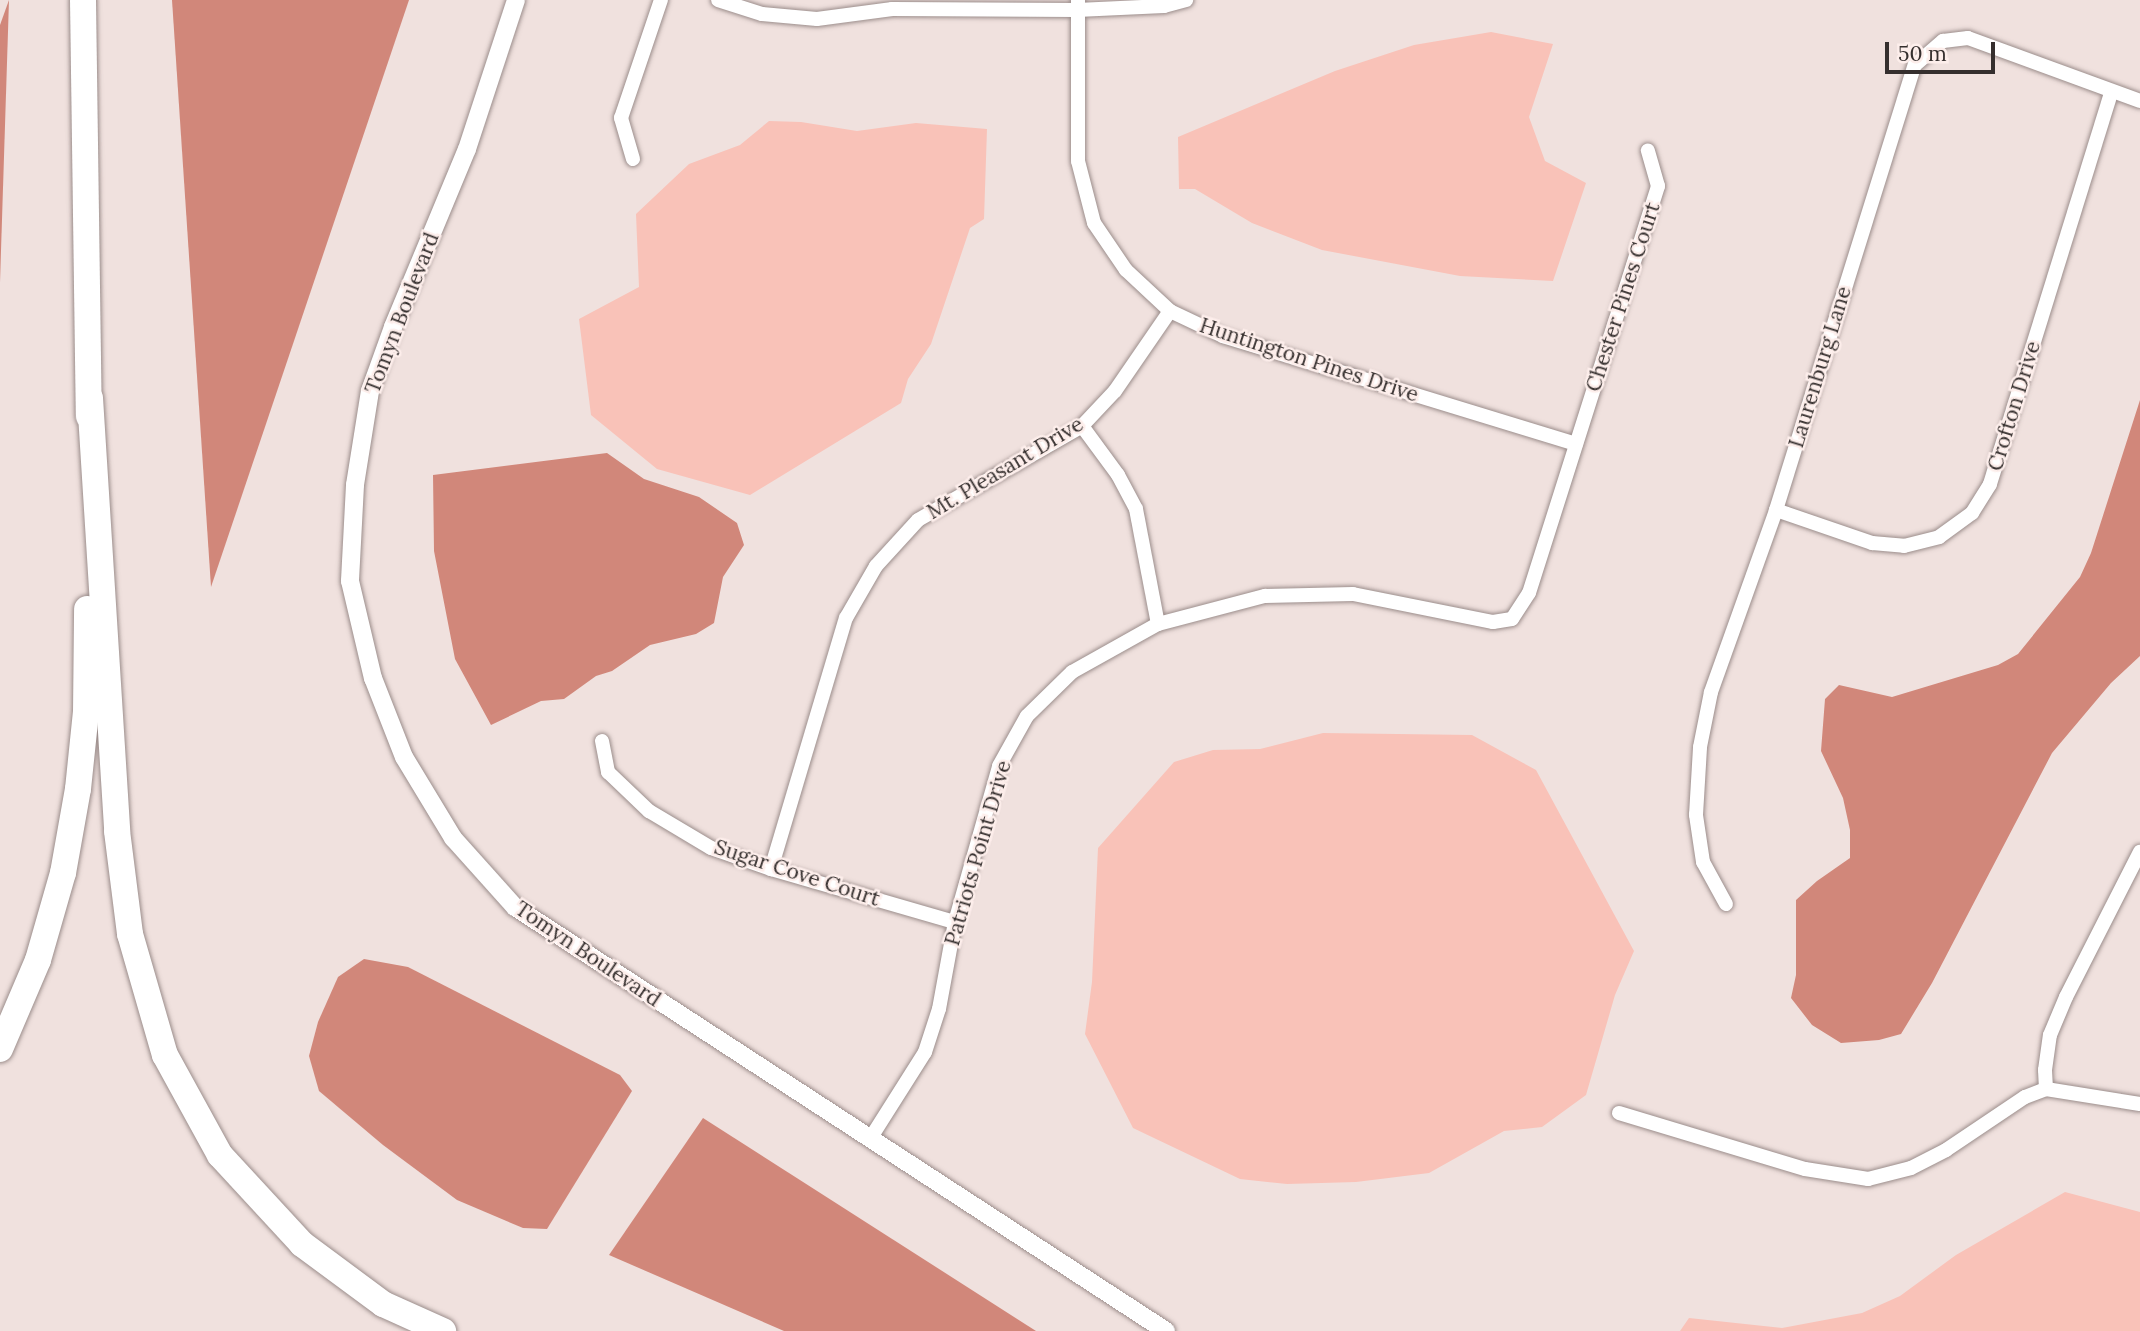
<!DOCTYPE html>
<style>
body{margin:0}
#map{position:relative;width:2140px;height:1331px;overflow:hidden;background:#f0e1de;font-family:Lora,serif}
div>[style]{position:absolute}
.green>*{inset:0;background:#f9c2b8}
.water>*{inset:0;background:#d1877a}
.roads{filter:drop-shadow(0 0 2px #9b8d8b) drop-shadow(0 0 2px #9b8d8b)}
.minor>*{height:14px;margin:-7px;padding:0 7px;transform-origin:7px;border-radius:7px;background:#fff}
.tertiary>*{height:18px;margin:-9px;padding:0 9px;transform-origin:9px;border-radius:9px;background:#fff}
.motorway>*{height:26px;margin:-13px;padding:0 13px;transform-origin:13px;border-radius:13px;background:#fff}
span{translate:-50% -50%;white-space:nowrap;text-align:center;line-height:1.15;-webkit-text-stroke:5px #fdeeeb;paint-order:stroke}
.street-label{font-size:21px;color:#352f2e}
.scale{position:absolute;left:1885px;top:42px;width:110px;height:32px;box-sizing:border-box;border:4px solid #352f2e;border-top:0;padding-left:9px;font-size:21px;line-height:24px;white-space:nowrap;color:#352f2e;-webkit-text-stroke:5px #fdeeeb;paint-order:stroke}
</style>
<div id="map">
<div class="green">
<div style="clip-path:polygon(1491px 32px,1553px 44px,1529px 117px,1545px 161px,1586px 183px,1553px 281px,1460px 276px,1322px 250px,1252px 223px,1195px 189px,1179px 189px,1178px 137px,1335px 71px,1414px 45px)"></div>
<div style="clip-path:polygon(769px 121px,801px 122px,857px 131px,916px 123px,987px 129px,984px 219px,970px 228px,931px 344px,908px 379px,901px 403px,750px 495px,657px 469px,591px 415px,579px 319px,639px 287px,636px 214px,689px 164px,740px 145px)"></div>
<div style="clip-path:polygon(1323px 733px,1472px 735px,1536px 770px,1634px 951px,1615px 995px,1586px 1095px,1542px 1127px,1504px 1131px,1429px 1173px,1356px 1182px,1287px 1184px,1240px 1179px,1133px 1128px,1085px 1034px,1092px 982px,1098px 848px,1174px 762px,1213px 750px,1260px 749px)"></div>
<div style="clip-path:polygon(2065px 1192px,2140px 1212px,2140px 1331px,1680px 1331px,1689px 1318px,1782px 1328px,1862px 1313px,1900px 1296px,1956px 1255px)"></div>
</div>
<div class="water">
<div style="clip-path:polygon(9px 0,0 282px,0 25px)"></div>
<div style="clip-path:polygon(172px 0,409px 0,211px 587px)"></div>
<div style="clip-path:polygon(2140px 400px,2140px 656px,2111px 683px,2052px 753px,1932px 983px,1901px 1034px,1879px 1040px,1841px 1043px,1812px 1025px,1791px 998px,1796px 975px,1796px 900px,1817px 881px,1850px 858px,1850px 830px,1843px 798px,1821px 751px,1825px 699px,1839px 685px,1892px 697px,1998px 665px,2018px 654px,2080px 577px,2091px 553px)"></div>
<div style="clip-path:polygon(607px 453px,644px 479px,699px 497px,737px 523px,744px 545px,723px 577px,714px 623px,696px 634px,650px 645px,612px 671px,596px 676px,564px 699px,541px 701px,491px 725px,455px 659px,434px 551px,433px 475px)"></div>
<div style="clip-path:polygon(364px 959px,408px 967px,620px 1075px,632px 1091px,547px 1229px,523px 1228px,457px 1200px,383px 1145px,319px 1091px,309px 1056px,318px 1022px,338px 977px)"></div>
<div style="clip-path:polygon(703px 1118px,1036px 1331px,784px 1331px,609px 1255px)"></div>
</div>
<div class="roads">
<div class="minor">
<div style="left:718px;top:0;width:46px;rotate:17.7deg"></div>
<div style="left:762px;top:14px;width:55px;rotate:5.2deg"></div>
<div style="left:817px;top:19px;width:76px;rotate:-7.6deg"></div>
<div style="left:892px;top:9px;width:185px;rotate:0.3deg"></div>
<div style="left:1077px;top:10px;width:87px;rotate:-2.6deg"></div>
<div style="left:1164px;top:6px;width:23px;rotate:-15deg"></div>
<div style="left:1078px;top:0;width:161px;rotate:90deg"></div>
<div style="left:1078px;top:161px;width:64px;rotate:75.5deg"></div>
<div style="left:1094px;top:223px;width:57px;rotate:55.8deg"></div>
<div style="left:1126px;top:270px;width:60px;rotate:43deg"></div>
<div style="left:1170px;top:311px;width:59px;rotate:25.3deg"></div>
<div style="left:1223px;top:336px;width:369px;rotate:17deg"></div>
<div style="left:633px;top:159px;width:43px;rotate:-106.3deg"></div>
<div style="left:621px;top:118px;width:125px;rotate:-71.3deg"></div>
<div style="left:1082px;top:426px;width:61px;rotate:53.7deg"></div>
<div style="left:1118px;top:475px;width:38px;rotate:62deg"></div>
<div style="left:1136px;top:509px;width:117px;rotate:79.2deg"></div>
<div style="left:1776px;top:510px;width:102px;rotate:19deg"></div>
<div style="left:1872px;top:543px;width:32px;rotate:5deg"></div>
<div style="left:1904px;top:546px;width:36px;rotate:-14deg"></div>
<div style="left:1939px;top:537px;width:41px;rotate:-36deg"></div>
<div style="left:1972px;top:513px;width:34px;rotate:-58deg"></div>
<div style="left:1990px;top:484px;width:409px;rotate:-72.8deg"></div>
<div style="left:602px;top:741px;width:32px;rotate:79deg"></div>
<div style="left:608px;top:772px;width:57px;rotate:43.6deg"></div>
<div style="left:649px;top:811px;width:72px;rotate:30.8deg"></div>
<div style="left:711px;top:848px;width:64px;rotate:19.3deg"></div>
<div style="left:771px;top:869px;width:191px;rotate:16.1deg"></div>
<div style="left:771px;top:869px;width:262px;rotate:-73.4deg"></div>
<div style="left:846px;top:618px;width:60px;rotate:-60deg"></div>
<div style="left:876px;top:566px;width:62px;rotate:-47.6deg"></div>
<div style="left:918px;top:520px;width:189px;rotate:-29.8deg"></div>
<div style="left:1082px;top:426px;width:48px;rotate:-46.7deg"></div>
<div style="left:1115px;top:391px;width:97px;rotate:-55.5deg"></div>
<div style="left:1726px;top:904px;width:48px;rotate:-118.7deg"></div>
<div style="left:1703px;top:862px;width:48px;rotate:-98.5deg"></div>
<div style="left:1696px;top:815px;width:68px;rotate:-86.6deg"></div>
<div style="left:1700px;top:747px;width:56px;rotate:-78.7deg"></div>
<div style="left:1711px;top:692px;width:193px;rotate:-70.3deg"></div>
<div style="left:1776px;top:510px;width:466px;rotate:-72.7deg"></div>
<div style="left:1915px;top:65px;width:37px;rotate:-41deg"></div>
<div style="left:1943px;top:41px;width:25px;rotate:-7deg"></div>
<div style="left:1968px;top:38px;width:183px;rotate:20.1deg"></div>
<div style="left:2046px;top:1089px;width:19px;rotate:-93deg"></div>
<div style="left:2045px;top:1070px;width:35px;rotate:-82deg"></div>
<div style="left:2050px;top:1035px;width:41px;rotate:-67.2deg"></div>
<div style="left:2066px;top:997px;width:163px;rotate:-63deg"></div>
<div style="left:1619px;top:1113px;width:194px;rotate:16.8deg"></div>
<div style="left:1805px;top:1169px;width:64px;rotate:9deg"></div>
<div style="left:1868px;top:1179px;width:44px;rotate:-14.3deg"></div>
<div style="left:1911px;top:1168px;width:39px;rotate:-27deg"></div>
<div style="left:1946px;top:1150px;width:95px;rotate:-33.9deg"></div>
<div style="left:2025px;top:1097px;width:22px;rotate:-21deg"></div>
<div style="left:2046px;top:1089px;width:95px;rotate:9.1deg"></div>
<div style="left:870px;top:1139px;width:103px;rotate:-57.7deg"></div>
<div style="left:925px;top:1052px;width:45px;rotate:-72deg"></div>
<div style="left:939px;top:1009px;width:88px;rotate:-79.6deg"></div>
<div style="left:955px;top:922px;width:162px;rotate:-74.2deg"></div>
<div style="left:999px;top:766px;width:57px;rotate:-60.8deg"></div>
<div style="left:1027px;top:716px;width:63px;rotate:-44.4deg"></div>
<div style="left:1072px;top:672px;width:98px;rotate:-29.2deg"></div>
<div style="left:1158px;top:624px;width:111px;rotate:-14.7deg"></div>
<div style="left:1265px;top:596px;width:88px;rotate:-1.3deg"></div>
<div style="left:1353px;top:594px;width:143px;rotate:11.3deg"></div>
<div style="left:1493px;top:622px;width:19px;rotate:-9deg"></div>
<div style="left:1512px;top:619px;width:31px;rotate:-57deg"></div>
<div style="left:1529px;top:593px;width:427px;rotate:-72.4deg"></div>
<div style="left:1658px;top:186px;width:37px;rotate:-106deg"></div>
</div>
<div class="tertiary">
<div style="left:516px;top:0;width:157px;rotate:108.2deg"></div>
<div style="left:467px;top:149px;width:193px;rotate:112.6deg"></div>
<div style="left:393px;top:327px;width:68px;rotate:109.8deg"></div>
<div style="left:370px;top:391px;width:95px;rotate:99.1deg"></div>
<div style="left:355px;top:485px;width:96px;rotate:93deg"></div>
<div style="left:350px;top:581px;width:100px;rotate:76.7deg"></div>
<div style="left:373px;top:678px;width:85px;rotate:68.6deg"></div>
<div style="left:404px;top:757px;width:95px;rotate:58.8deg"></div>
<div style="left:453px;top:838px;width:93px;rotate:48.1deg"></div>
<div style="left:515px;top:907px;width:777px;rotate:33.08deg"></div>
</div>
<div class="motorway">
<div style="left:83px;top:0;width:416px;rotate:89.2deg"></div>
<div style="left:90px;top:398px;width:434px;rotate:86.4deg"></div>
<div style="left:117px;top:831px;width:104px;rotate:82.8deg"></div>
<div style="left:130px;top:934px;width:126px;rotate:73.9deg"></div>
<div style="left:165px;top:1055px;width:114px;rotate:61.2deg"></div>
<div style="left:220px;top:1155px;width:121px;rotate:47.3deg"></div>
<div style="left:302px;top:1244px;width:101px;rotate:36.5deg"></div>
<div style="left:383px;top:1304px;width:66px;rotate:24.2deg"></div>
<div style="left:0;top:1049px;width:97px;rotate:-66.9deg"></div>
<div style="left:38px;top:960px;width:91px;rotate:-74deg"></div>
<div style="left:63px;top:873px;width:85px;rotate:-79.9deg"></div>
<div style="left:78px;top:789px;width:77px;rotate:-84.1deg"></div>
<div style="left:86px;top:712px;width:103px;rotate:-89.4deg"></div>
</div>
</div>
<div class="street-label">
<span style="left:1623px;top:297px;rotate:-72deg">Chester Pines Court</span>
<span style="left:402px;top:313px;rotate:-69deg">Tomyn Boulevard</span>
<span style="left:1309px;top:360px;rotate:18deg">Huntington Pines Drive</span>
<span style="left:1820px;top:367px;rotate:-73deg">Laurenburg Lane</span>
<span style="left:2014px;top:406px;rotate:-73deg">Crofton Drive</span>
<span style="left:1005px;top:468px;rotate:-31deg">Mt. Pleasant Drive</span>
<span style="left:978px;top:853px;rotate:-74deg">Patriots Point Drive</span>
<span style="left:797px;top:873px;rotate:18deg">Sugar Cove Court</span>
<span style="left:588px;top:954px;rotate:34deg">Tomyn Boulevard</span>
</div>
<div class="scale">50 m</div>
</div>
